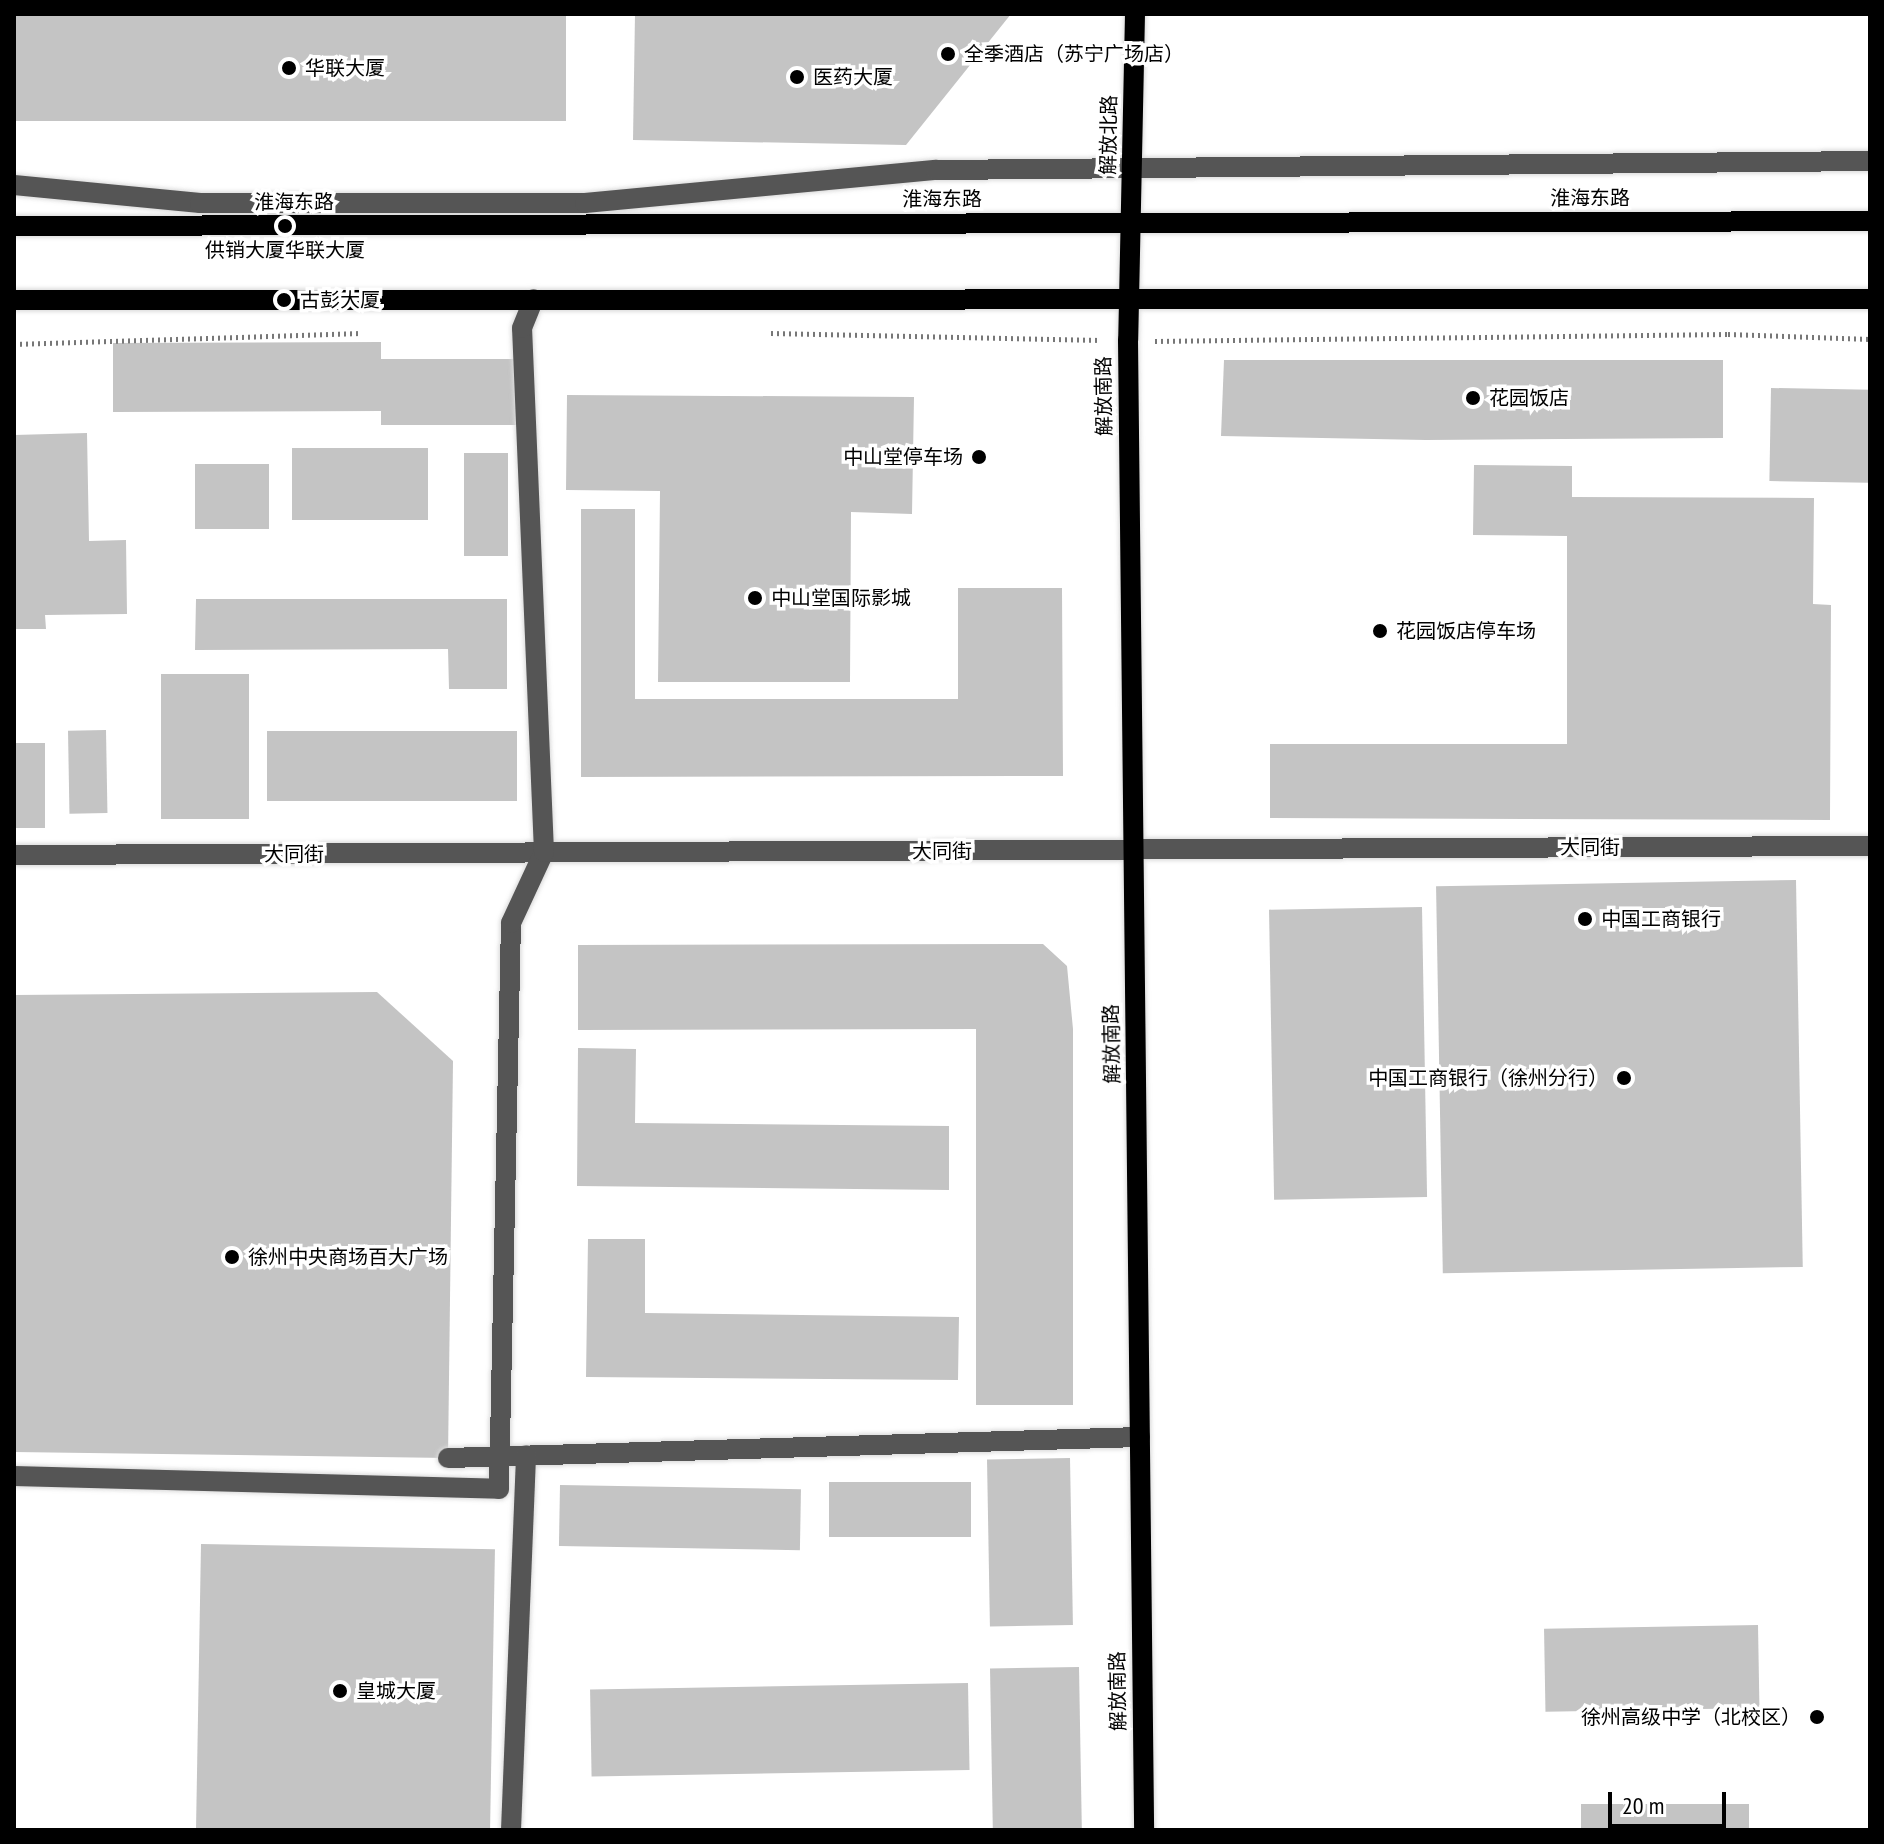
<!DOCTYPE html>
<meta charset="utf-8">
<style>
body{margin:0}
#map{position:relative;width:1884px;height:1844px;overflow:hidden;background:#fff;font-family:"PT Sans Narrow","Noto Sans SC",sans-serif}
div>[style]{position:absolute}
.building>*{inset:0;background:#c4c4c4;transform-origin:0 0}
.path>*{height:5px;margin-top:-2.5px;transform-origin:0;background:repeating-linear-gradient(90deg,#777 0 2px,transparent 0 6px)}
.roads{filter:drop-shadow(0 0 2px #dbdbdb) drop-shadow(0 0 2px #dbdbdb)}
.minor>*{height:20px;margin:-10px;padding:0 10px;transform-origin:10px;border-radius:10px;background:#555}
.major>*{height:20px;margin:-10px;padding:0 10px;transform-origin:10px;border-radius:10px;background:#000}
.dots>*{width:22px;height:22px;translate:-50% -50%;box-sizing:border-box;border:4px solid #fff;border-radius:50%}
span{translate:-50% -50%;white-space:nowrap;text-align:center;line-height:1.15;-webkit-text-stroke:7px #fff;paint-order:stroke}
.poi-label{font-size:20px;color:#000}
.left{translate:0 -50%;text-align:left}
.right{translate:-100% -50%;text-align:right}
.street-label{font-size:20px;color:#000}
.frame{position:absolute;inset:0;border:16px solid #000;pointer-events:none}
.scale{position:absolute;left:1608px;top:1792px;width:118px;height:36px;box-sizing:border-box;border:4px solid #000;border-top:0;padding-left:10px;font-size:24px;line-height:28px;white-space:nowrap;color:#000;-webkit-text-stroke:6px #fff;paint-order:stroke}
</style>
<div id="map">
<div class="building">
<div style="left:14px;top:14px;width:552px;height:107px"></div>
<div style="clip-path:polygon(635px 14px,1011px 14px,906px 145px,633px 140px)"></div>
<div style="clip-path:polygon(381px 342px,381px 359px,522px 359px,522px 425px,381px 425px,381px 411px,113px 412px,113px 343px)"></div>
<div style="clip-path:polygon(1224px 360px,1723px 360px,1723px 438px,1426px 440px,1221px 436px)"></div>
<div style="left:1771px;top:388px;width:99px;height:93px;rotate:1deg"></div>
<div style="clip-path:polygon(567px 395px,914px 397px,912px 514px,851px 512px,850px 682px,658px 682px,660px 491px,566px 490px)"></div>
<div style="clip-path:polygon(87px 433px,89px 541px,126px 540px,127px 614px,45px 615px,46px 629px,14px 629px,14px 435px)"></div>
<div style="left:292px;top:448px;width:136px;height:72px"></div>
<div style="left:464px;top:453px;width:44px;height:103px"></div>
<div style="left:195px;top:464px;width:74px;height:65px"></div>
<div style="clip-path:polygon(1474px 465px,1572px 466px,1572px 497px,1814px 498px,1813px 604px,1831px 605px,1830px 820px,1270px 818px,1270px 744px,1567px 744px,1567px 536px,1473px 535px)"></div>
<div style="clip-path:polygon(581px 509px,635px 509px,635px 699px,958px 699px,958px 588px,1062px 588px,1063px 776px,581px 777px)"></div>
<div style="clip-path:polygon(196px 599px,507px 599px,507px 689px,449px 689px,448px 649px,195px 650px)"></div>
<div style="left:161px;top:674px;width:88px;height:145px"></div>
<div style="left:106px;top:730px;width:83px;height:38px;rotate:89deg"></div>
<div style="left:517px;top:731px;width:70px;height:250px;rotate:90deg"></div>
<div style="left:14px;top:743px;width:31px;height:85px"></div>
<div style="left:1796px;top:880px;width:387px;height:360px;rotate:89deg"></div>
<div style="left:1422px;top:907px;width:290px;height:153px;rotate:89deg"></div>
<div style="clip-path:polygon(1043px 944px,1067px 966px,1073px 1029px,1073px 1405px,976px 1405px,976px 1029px,578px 1030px,578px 945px)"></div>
<div style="clip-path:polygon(377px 992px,453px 1061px,448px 1458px,14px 1452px,14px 995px)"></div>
<div style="clip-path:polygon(578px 1048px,636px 1049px,635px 1123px,949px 1126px,949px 1190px,577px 1186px)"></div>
<div style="clip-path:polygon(588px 1239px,645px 1239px,645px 1313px,959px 1317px,958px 1380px,586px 1377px)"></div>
<div style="left:1070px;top:1458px;width:167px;height:83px;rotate:89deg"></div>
<div style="left:829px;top:1482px;width:142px;height:55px"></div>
<div style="left:560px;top:1485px;width:241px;height:61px;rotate:1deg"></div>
<div style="left:201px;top:1544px;width:294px;height:287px;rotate:1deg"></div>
<div style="left:1758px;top:1625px;width:83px;height:214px;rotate:89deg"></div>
<div style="left:1079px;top:1667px;width:163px;height:89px;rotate:89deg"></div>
<div style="left:968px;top:1683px;width:87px;height:378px;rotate:89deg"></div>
<div style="left:1749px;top:1804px;width:26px;height:168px;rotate:90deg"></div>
</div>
<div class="path">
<div style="left:771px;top:333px;width:330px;rotate:1.2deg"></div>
<div style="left:1155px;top:341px;width:573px;rotate:-0.7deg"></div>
<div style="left:1728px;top:334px;width:142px;rotate:2deg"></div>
<div style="left:14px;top:344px;width:347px;rotate:-1.8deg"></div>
</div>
<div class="roads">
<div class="minor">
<div style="left:14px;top:185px;width:187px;rotate:5.5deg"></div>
<div style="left:200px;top:203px;width:385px"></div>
<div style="left:585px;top:203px;width:353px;rotate:-5.4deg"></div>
<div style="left:936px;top:170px;width:934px;rotate:-0.55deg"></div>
<div style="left:14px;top:855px;width:1856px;rotate:-0.28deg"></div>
<div style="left:448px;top:1458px;width:692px;rotate:-1.74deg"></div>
<div style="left:14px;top:1476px;width:485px;rotate:1.5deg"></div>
<div style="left:499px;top:1489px;width:566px;rotate:-88.79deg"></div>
<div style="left:511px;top:923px;width:78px;rotate:-65.1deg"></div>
<div style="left:544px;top:852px;width:524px;rotate:-92.4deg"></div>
<div style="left:522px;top:328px;width:31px;rotate:-68deg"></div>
<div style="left:511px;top:1830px;width:375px;rotate:-87.7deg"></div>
</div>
<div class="major">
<div style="left:1135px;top:14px;width:326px;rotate:91.2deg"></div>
<div style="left:1128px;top:340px;width:1490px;rotate:89.38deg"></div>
<div style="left:14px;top:226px;width:1856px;rotate:-0.15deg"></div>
<div style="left:14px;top:300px;width:1856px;rotate:-0.03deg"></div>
</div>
</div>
<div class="dots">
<div style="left:948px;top:54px;background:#000"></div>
<div style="left:289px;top:68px;background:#000"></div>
<div style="left:797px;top:77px;background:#000"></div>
<div style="left:285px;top:226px;background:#000"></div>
<div style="left:284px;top:300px;background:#000"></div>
<div style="left:1473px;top:398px;background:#000"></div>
<div style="left:979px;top:457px;background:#000"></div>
<div style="left:755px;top:598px;background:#000"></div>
<div style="left:1380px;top:631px;background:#000"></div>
<div style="left:1585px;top:919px;background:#000"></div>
<div style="left:1624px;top:1078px;background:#000"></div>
<div style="left:232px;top:1257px;background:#000"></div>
<div style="left:340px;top:1691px;background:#000"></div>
<div style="left:1817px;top:1717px;background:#000"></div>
</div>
<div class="poi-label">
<span class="left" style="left:964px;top:54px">全季酒店（苏宁广场店）</span>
<span class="left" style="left:305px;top:68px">华联大厦</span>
<span class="left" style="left:813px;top:77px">医药大厦</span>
<span style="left:285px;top:250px">供销大厦华联大厦</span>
<span class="left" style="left:300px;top:300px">古彭大厦</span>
<span class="left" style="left:1489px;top:398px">花园饭店</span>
<span class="right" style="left:963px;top:457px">中山堂停车场</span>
<span class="left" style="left:771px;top:598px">中山堂国际影城</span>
<span class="left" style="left:1396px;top:631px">花园饭店停车场</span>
<span class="left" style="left:1601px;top:919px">中国工商银行</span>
<span class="right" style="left:1608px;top:1078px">中国工商银行（徐州分行）</span>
<span class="left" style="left:248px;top:1257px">徐州中央商场百大广场</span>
<span class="left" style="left:356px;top:1691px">皇城大厦</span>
<span class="right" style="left:1801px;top:1717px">徐州高级中学（北校区）</span>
</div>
<div class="street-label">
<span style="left:1109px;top:135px;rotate:-89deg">解放北路</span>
<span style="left:1590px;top:198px">淮海东路</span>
<span style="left:942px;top:199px">淮海东路</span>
<span style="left:294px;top:202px">淮海东路</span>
<span style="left:1104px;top:396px;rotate:-91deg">解放南路</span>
<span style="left:1590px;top:847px">大同街</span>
<span style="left:942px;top:851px">大同街</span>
<span style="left:294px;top:854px">大同街</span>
<span style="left:1112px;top:1044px;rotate:-91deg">解放南路</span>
<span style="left:1118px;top:1691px;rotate:-91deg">解放南路</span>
</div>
<div class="frame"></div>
<div class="scale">20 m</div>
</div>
